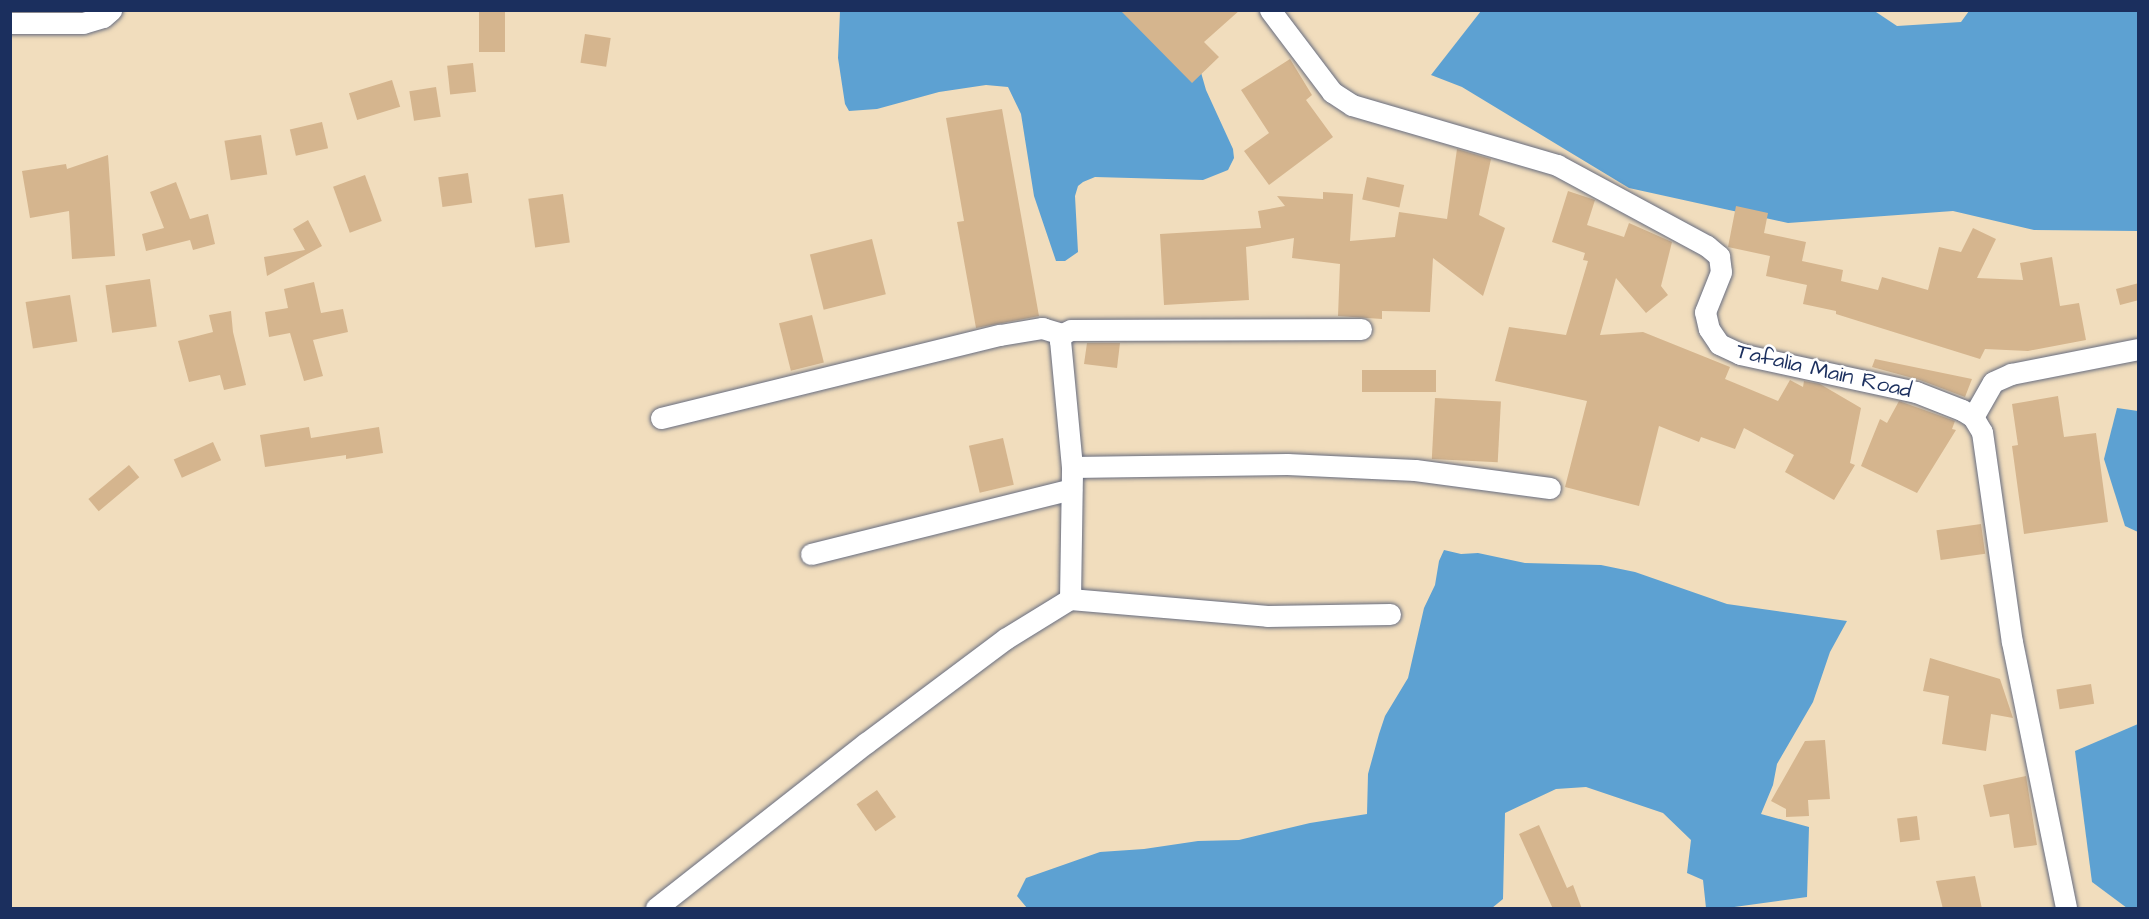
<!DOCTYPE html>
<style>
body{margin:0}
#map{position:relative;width:2149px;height:919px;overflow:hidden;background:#f1ddbd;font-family:"Architects Daughter",sans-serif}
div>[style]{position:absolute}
.water>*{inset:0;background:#5da1d2}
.building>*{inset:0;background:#d5b58e;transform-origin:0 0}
.roads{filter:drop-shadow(0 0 2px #666c7f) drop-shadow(0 0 2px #666c7f)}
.minor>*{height:21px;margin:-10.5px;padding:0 10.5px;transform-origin:10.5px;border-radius:10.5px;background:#fff}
span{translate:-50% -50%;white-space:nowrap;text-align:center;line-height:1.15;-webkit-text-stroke:5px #fff;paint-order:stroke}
.street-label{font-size:22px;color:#1b2f5e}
.frame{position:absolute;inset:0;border:12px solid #1b2f5e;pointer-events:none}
</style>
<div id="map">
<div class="water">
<div style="clip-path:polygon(1873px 10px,1897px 26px,1961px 22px,1969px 11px,2138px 11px,2138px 231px,2034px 230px,1953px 211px,1788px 223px,1629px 188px,1462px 87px,1431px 75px,1481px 11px)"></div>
<div style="clip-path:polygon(840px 11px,1158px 11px,1200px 69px,1206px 90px,1233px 149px,1234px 158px,1228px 170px,1203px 180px,1095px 177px,1083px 182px,1078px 186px,1075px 196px,1078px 252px,1065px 261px,1056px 261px,1034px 196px,1021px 114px,1008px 87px,986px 85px,939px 92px,877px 109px,849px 111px,845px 104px,838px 58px)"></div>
<div style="clip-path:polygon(2117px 408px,2138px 411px,2138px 532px,2125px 526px,2104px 459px)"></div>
<div style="clip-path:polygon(1444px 550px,1461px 554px,1478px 553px,1525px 563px,1601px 565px,1635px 572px,1727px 604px,1847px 621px,1830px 652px,1813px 702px,1777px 764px,1773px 785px,1761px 814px,1809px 827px,1807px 897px,1727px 908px,1706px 908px,1703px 880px,1687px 873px,1691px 840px,1663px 813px,1586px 787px,1556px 789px,1505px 813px,1503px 899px,1492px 908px,1027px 908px,1017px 896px,1026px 878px,1100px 852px,1144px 849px,1198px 841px,1239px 840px,1310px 823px,1367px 814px,1368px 774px,1379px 734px,1385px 716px,1408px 678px,1424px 608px,1435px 585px,1439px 561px)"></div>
<div style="clip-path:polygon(2138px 724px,2138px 908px,2127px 908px,2092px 882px,2075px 751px)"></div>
</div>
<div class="building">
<div style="left:479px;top:10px;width:26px;height:42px"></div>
<div style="clip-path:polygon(1120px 10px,1240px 10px,1204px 42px,1219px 57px,1192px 83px)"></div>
<div style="left:585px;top:34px;width:26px;height:29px;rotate:9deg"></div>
<div style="clip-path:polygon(1290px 59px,1312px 95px,1306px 100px,1333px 137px,1269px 185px,1244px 151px,1269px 133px,1241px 90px)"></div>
<div style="left:473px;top:63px;width:29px;height:26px;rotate:84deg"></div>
<div style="left:392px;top:80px;width:28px;height:45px;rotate:73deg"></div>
<div style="left:436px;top:87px;width:30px;height:27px;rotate:81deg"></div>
<div style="clip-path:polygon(1002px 109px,1039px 316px,976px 328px,957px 222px,964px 221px,946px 118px)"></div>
<div style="left:322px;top:122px;width:27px;height:33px;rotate:77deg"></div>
<div style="left:261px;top:135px;width:40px;height:37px;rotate:81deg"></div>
<div style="clip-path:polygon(1457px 149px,1491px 159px,1479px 215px,1505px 228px,1483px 296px,1433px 258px,1430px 312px,1382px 311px,1382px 319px,1338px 316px,1340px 264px,1292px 258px,1294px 238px,1246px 247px,1249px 300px,1164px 305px,1160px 234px,1261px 228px,1258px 211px,1285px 206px,1277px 196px,1323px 199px,1323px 192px,1353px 194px,1350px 241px,1395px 237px,1399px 212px,1447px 219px)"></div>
<div style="clip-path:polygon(108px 155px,115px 256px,72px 259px,69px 211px,30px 218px,22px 171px,66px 164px,67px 169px)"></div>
<div style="left:468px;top:173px;width:30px;height:30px;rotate:82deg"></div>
<div style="left:365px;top:175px;width:49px;height:34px;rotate:70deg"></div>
<div style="left:1367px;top:177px;width:38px;height:23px;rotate:12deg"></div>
<div style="clip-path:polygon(176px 182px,190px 219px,208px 214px,215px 244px,193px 250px,190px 240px,146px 251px,142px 234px,164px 228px,150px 192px)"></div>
<div style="clip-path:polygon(1568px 191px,1595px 200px,1587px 225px,1624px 237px,1629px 223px,1672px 242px,1661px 286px,1668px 295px,1646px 313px,1616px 278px,1600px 335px,1643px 332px,1730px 367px,1725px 379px,1778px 401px,1790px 380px,1803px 387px,1804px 381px,1820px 384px,1861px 408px,1850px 463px,1855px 465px,1834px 500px,1785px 472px,1794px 455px,1744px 428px,1735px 449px,1701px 437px,1699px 442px,1659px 426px,1639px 506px,1565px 487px,1587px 401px,1495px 381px,1509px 327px,1566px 335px,1588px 261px,1583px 260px,1585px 253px,1552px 242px)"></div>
<div style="left:563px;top:194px;width:49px;height:35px;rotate:82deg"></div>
<div style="clip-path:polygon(1736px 206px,1768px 213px,1764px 233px,1806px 242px,1802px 261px,1843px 270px,1841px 281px,1878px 290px,1882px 277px,1928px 290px,1939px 247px,1961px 252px,1973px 228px,1996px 239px,1977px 278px,2023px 280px,2020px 263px,2052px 257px,2060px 306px,2079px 303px,2086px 340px,2028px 351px,1985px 349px,1980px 359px,1836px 314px,1836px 311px,1803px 304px,1807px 285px,1766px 276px,1770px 256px,1728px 247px)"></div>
<div style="clip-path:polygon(308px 220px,322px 246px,267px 276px,264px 257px,305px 250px,293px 229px)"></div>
<div style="left:872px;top:239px;width:57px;height:64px;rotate:76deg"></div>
<div style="left:150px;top:279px;width:48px;height:45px;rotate:82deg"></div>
<div style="clip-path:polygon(314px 282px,321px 313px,343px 309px,348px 332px,313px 340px,323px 376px,304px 381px,290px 333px,269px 337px,265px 312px,288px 308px,284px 289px)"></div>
<div style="clip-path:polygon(2139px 283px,2139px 300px,2120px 305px,2116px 289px)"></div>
<div style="left:70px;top:295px;width:47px;height:45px;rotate:81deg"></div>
<div style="clip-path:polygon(231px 311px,233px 332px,246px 385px,224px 390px,220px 375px,189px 382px,178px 341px,213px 332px,209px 315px)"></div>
<div style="left:812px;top:315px;width:49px;height:34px;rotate:76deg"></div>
<div style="clip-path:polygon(1087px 343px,1120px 343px,1117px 368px,1084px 364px)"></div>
<div style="clip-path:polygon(1875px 359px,1972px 379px,1965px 397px,1920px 380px,1872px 367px)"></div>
<div style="left:1436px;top:370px;width:22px;height:74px;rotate:90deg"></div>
<div style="clip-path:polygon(2058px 396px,2064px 437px,2096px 433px,2108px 522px,2024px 534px,2012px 446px,2018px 445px,2012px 404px)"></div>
<div style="left:1435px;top:398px;width:66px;height:61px;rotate:3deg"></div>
<div style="clip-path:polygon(1899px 401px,1955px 421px,1952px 429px,1956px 430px,1917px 493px,1861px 466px,1880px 419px,1887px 423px)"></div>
<div style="clip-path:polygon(309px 427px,311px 438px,379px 427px,383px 453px,346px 459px,346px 455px,265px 467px,260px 435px)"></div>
<div style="left:1003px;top:438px;width:48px;height:35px;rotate:77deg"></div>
<div style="left:213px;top:442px;width:20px;height:43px;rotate:66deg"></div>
<div style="left:129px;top:465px;width:16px;height:53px;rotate:50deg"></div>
<div style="left:1981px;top:524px;width:30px;height:45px;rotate:82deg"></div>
<div style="clip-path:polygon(1930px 658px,2000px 679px,2013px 718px,1991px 714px,1986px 751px,1942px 744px,1949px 696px,1923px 691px)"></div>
<div style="left:2091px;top:684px;width:20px;height:35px;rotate:81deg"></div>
<div style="clip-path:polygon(1825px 740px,1830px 799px,1808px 800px,1809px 816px,1786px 817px,1786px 809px,1771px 801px,1805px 741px)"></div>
<div style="clip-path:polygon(2026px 776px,2037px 845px,2014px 848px,2009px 814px,1990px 817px,1983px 785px)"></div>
<div style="left:877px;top:790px;width:33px;height:25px;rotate:55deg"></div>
<div style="left:1917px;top:816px;width:24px;height:20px;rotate:83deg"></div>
<div style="clip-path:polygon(1539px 825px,1567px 888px,1573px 885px,1582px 909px,1553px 909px,1519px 834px)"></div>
<div style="clip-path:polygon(1975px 876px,1982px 909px,1943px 909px,1936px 881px)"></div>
</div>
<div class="roads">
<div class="minor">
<div style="left:1270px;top:10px;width:103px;rotate:52.9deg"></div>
<div style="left:1332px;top:92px;width:24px;rotate:33deg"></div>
<div style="left:1352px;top:105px;width:214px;rotate:16.3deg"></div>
<div style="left:1557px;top:165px;width:170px;rotate:28.4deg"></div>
<div style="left:1707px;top:246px;width:16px;rotate:40deg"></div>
<div style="left:1719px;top:256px;width:16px;rotate:83deg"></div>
<div style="left:1721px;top:272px;width:43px;rotate:111.8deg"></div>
<div style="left:1705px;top:312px;width:17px;rotate:77deg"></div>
<div style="left:1709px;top:329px;width:18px;rotate:56deg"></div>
<div style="left:1719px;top:344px;width:23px;rotate:25deg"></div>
<div style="left:1740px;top:354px;width:180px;rotate:12.2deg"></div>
<div style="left:1916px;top:392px;width:49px;rotate:21.4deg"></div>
<div style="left:1962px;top:410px;width:13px;rotate:32deg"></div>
<div style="left:1973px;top:417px;width:17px;rotate:59deg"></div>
<div style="left:1982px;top:432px;width:212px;rotate:81.9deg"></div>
<div style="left:2012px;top:642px;width:271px;rotate:78.5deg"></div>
<div style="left:10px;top:23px;width:73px"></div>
<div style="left:83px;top:23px;width:21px;rotate:-17deg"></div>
<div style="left:103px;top:17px;width:11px;rotate:-41deg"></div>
<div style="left:1973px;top:417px;width:40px;rotate:-60.3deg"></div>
<div style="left:1993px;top:382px;width:20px;rotate:-24deg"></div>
<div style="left:2011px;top:374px;width:129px;rotate:-11.1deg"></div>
<div style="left:661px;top:418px;width:349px;rotate:-13.8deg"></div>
<div style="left:1000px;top:335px;width:43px;rotate:-9.5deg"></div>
<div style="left:1042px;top:328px;width:21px;rotate:17deg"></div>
<div style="left:1072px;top:467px;width:127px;rotate:-95.4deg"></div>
<div style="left:1060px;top:341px;width:7px;rotate:-74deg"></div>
<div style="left:1062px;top:334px;width:10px;rotate:-24deg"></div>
<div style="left:1071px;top:330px;width:290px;rotate:-0.2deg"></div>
<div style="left:811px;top:554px;width:268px;rotate:-14deg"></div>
<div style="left:1070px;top:599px;width:198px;rotate:4.9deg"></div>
<div style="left:1267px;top:616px;width:123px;rotate:-0.9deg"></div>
<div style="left:656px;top:908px;width:267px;rotate:-38.2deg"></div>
<div style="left:866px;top:743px;width:174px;rotate:-36.8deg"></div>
<div style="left:1005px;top:639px;width:76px;rotate:-31.6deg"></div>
<div style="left:1070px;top:599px;width:132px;rotate:-89.1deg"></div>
<div style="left:1072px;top:467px;width:215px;rotate:-0.8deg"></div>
<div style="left:1287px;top:464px;width:128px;rotate:2.7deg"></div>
<div style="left:1415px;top:470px;width:136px;rotate:7.6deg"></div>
</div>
</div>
<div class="street-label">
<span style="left:1824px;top:371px;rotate:13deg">Tafalia Main Road</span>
</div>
<div class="frame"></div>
</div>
